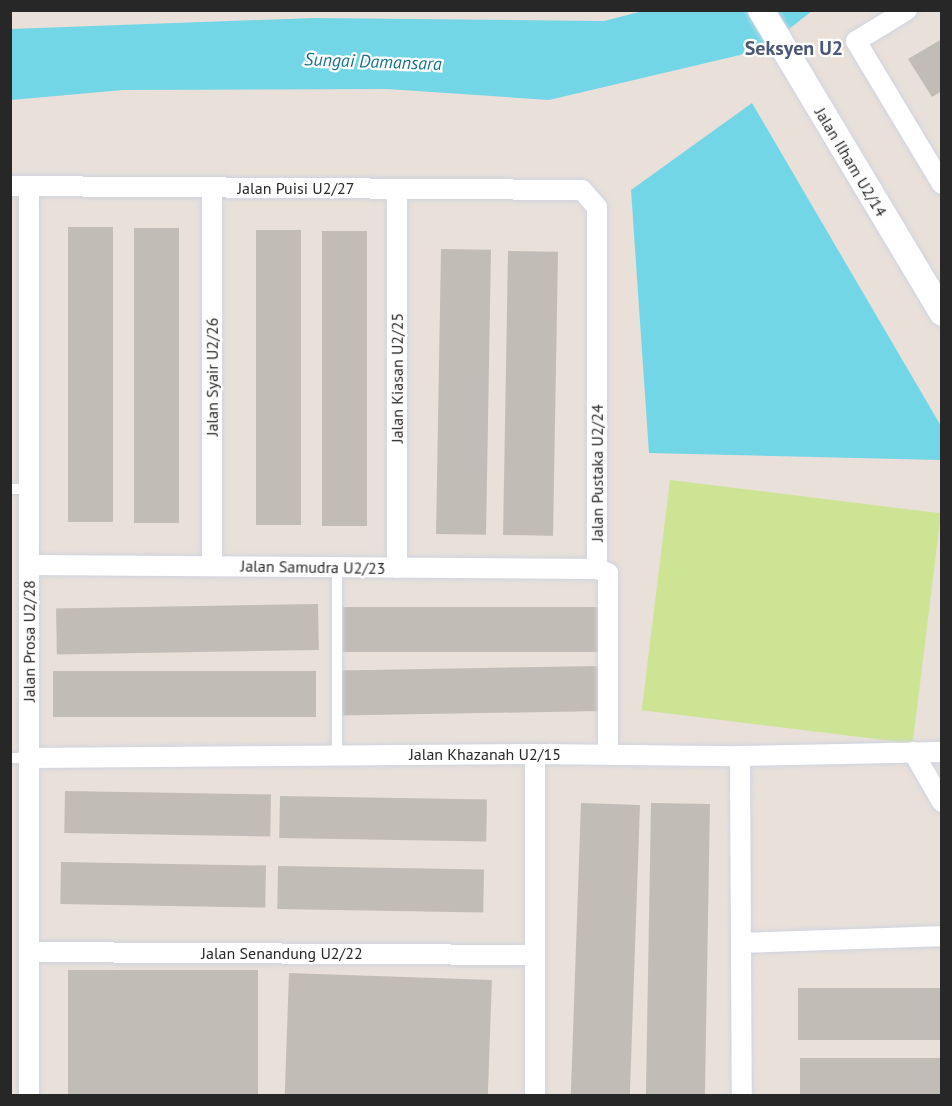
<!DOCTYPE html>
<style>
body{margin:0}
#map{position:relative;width:952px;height:1106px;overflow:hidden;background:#e9e0d9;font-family:"PT Sans",sans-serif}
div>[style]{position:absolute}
.pitch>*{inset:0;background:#cde495;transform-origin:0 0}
.water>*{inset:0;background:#72d6e6}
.building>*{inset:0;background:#c1bcb5;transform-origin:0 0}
.roads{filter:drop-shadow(0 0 2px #cfd4e0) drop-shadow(0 0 2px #cfd4e0)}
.service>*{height:10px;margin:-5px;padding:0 5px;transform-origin:5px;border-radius:5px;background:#fff}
.minor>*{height:20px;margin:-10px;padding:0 10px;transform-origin:10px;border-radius:10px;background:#fff}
.tertiary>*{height:26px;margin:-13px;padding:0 13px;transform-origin:13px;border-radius:13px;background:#fff}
span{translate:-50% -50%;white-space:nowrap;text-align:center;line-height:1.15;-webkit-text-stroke:4.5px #fff;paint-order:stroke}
.street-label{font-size:16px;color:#272727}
.water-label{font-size:18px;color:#15748d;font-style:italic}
.quarter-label{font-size:20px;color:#4b5875;font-weight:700}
.frame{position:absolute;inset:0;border:12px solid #272727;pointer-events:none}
</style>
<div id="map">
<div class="pitch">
<div style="left:670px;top:480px;width:273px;height:232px;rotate:7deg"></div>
</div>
<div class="water">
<div style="clip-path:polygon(647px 10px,812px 11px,771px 43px,740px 55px,549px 100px,387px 89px,123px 90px,11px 100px,11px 29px,314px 18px,604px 21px)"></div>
<div style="clip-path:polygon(752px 103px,941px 426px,941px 460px,649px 453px,631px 190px)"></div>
</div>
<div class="building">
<div style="clip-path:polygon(942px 39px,942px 91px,932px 97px,908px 59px)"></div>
<div style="left:68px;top:227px;width:45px;height:295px"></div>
<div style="left:134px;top:228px;width:45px;height:295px"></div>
<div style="left:256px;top:230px;width:45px;height:295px"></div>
<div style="left:322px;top:231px;width:45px;height:295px"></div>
<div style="left:441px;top:249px;width:50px;height:285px;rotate:1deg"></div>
<div style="left:508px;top:251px;width:50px;height:284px;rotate:1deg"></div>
<div style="left:318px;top:604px;width:46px;height:262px;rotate:89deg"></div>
<div style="left:606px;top:607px;width:45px;height:263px;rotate:90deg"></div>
<div style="left:601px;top:666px;width:45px;height:262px;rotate:89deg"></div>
<div style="left:316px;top:671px;width:46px;height:263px;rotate:90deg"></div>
<div style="left:65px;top:791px;width:206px;height:42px;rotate:1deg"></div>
<div style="left:280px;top:796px;width:207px;height:42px;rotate:1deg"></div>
<div style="left:581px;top:803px;width:59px;height:293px;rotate:2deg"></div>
<div style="left:651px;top:803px;width:59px;height:293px;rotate:1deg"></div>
<div style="left:61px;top:862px;width:205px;height:42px;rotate:1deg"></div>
<div style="left:278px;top:866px;width:206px;height:43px;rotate:1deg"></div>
<div style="left:68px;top:970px;width:190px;height:126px"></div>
<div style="left:289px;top:973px;width:203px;height:123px;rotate:2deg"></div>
<div style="left:942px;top:988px;width:52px;height:144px;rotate:90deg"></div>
<div style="left:800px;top:1058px;width:142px;height:38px"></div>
</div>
<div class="roads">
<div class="service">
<div style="left:10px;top:489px;width:19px"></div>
<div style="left:337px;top:754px;width:187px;rotate:-90deg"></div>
<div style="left:10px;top:758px;width:19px"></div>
</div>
<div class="minor">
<div style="left:907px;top:10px;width:60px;rotate:148.7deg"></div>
<div style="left:856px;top:41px;width:167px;rotate:59deg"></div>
<div style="left:10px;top:186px;width:572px;rotate:0.4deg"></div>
<div style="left:582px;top:190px;width:23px;rotate:49deg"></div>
<div style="left:597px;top:207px;width:362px;rotate:90deg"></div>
<div style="left:397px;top:189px;width:379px;rotate:90deg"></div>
<div style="left:29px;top:565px;width:568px;rotate:0.4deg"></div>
<div style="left:597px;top:569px;width:12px;rotate:20deg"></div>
<div style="left:608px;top:573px;width:181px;rotate:90deg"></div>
<div style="left:212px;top:566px;width:378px;rotate:-90deg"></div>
<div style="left:913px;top:752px;width:58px;rotate:59.9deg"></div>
<div style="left:740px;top:756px;width:340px;rotate:89.7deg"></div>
<div style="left:29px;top:758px;width:506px;rotate:-0.45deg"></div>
<div style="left:535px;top:754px;width:205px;rotate:0.6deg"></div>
<div style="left:740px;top:756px;width:202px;rotate:-1.1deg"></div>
<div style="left:743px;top:943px;width:199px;rotate:-2deg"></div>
<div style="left:29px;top:952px;width:506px;rotate:0.34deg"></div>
<div style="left:29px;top:1096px;width:910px;rotate:-90deg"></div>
<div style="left:535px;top:1096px;width:342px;rotate:-90deg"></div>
</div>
<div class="tertiary">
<div style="left:761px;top:10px;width:353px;rotate:59.1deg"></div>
</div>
</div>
<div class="street-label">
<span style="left:851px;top:162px;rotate:59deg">Jalan Ilham U2/14</span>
<span style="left:296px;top:188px">Jalan Puisi U2/27</span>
<span style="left:212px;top:377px;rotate:-90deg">Jalan Syair U2/26</span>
<span style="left:397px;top:378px;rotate:-90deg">Jalan Kiasan U2/25</span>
<span style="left:597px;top:473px;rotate:-90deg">Jalan Pustaka U2/24</span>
<span style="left:313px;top:567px;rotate:1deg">Jalan Samudra U2/23</span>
<span style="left:29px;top:641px;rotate:-90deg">Jalan Prosa U2/28</span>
<span style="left:485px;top:754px">Jalan Khazanah U2/15</span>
<span style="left:282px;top:953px">Jalan Senandung U2/22</span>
</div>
<div class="water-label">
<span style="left:373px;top:62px;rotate:2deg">Sungai Damansara</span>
</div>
<div class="quarter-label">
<span style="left:794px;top:48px">Seksyen U2</span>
</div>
<div class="frame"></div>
</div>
